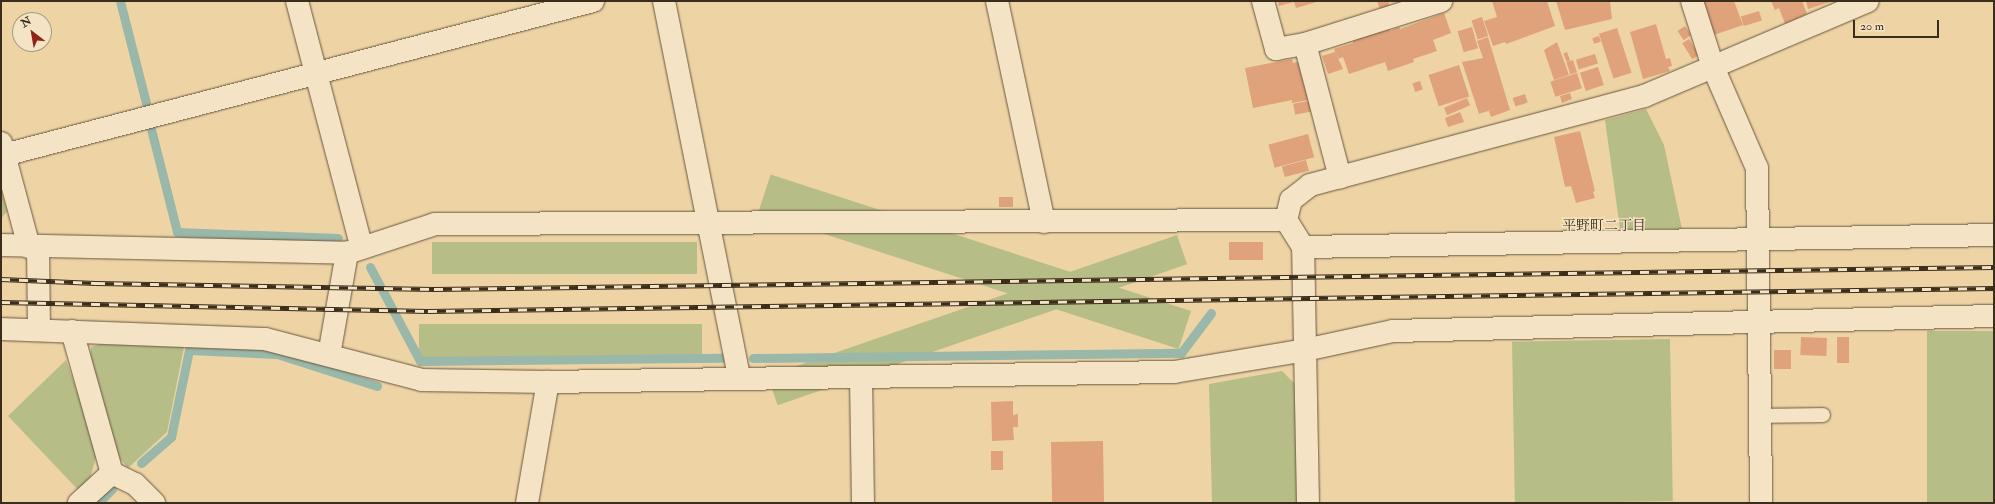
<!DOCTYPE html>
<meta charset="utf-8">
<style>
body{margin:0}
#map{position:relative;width:1995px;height:504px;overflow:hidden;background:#eed4a5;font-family:"IM FELL Double Pica","Noto Serif JP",serif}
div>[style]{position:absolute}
.green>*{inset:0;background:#b7bd87;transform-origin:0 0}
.stream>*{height:9px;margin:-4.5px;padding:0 4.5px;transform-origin:4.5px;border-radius:4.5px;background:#99b8a9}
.building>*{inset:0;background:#dfa27b;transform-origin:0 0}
.roads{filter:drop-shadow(0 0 1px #68573e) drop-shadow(0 0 1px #68573e)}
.service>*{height:14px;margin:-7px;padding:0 7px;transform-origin:7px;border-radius:7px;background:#f4e3c4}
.minor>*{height:22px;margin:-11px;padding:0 11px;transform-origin:11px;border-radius:11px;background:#f4e3c4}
.tertiary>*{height:22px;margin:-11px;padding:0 11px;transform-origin:11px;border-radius:11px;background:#f4e3c4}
.rail>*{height:4.5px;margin-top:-2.25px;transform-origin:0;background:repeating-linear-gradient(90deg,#f4e3c4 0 9px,#3b2d1b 0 18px);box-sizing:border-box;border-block:1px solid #3b2d1b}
span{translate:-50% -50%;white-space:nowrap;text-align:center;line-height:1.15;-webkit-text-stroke:3px #f4e3c4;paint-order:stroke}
.neighbourhood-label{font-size:14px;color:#3b2d1b}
.frame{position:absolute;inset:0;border:2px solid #3b2d1b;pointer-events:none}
.north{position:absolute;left:12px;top:12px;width:40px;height:40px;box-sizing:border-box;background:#f4e3c4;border:1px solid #aa9a80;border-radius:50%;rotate:329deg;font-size:11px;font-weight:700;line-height:16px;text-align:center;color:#3b2d1b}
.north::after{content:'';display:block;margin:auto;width:14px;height:18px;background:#8f2418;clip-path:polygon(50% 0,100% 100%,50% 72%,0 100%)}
.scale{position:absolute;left:1853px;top:20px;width:86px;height:18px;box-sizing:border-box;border:2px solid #3b2d1b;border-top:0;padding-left:5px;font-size:12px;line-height:14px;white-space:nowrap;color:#3b2d1b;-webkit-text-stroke:3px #f4e3c4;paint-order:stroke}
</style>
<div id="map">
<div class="green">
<div style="clip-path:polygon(1646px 109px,1664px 145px,1682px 229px,1620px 229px,1605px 120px)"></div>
<div style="clip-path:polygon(1px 189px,7px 211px,1px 219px)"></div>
<div style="left:1177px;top:235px;width:31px;height:433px;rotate:71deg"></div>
<div style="left:432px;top:242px;width:265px;height:32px"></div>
<div style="left:1191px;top:311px;width:40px;height:442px;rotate:108deg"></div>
<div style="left:419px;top:324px;width:283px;height:35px"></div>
<div style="left:1994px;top:331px;width:172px;height:67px;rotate:90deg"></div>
<div style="left:1670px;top:339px;width:162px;height:158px;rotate:89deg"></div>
<div style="clip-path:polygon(100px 344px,184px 347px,167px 432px,128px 468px,120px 459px,90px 366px,91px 347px)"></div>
<div style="clip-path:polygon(66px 360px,98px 450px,88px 486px,81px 493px,8px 416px)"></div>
<div style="clip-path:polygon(1282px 371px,1295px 384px,1298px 503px,1212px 503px,1209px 384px)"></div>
</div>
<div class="stream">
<div style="left:120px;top:1px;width:109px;rotate:75.7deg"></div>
<div style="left:151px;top:129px;width:106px;rotate:75.8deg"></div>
<div style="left:177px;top:232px;width:161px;rotate:2.1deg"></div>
<div style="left:370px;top:267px;width:106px;rotate:62deg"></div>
<div style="left:420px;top:361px;width:302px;rotate:-0.6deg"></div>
<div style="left:753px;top:358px;width:428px;rotate:-0.7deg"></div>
<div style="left:1181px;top:353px;width:50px;rotate:-53.1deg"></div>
<div style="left:141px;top:463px;width:40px;rotate:-41deg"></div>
<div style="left:171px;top:437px;width:89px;rotate:-78.3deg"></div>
<div style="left:189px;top:350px;width:88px;rotate:2.6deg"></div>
<div style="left:277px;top:354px;width:105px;rotate:17.7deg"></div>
<div style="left:98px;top:503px;width:20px;rotate:-45deg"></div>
</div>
<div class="building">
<div style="clip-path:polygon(1278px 1px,1320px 1px,1296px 8px,1294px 2px,1279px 6px)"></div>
<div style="clip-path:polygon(1377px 1px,1388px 1px,1390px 7px,1380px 10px)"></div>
<div style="clip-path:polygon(1492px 1px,1547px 1px,1555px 26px,1506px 44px,1505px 42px,1493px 46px,1484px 21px,1497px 17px)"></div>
<div style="clip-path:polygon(1556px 1px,1610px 1px,1612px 19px,1565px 30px)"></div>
<div style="clip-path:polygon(1702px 1px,1734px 1px,1743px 25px,1714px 35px)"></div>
<div style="clip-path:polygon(1771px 1px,1802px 1px,1807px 14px,1785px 24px,1779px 8px,1775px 10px)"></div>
<div style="clip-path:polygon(1806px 1px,1833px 1px,1808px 9px)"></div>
<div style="left:1759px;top:11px;width:10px;height:19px;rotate:73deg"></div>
<div style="clip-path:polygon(1444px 13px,1451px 33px,1433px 40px,1437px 51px,1413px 59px,1414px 62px,1388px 71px,1385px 62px,1349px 74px,1343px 57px,1338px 59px,1334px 49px,1353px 43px,1353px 40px,1389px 28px,1390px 31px,1399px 27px,1400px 29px)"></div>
<div style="left:1482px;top:17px;width:20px;height:11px;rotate:72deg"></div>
<div style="clip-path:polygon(1656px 24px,1666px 59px,1670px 58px,1672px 66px,1668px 67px,1670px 71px,1643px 79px,1630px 32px)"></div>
<div style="left:1685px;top:26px;width:11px;height:9px;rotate:56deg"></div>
<div style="left:1472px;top:27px;width:22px;height:15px;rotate:74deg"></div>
<div style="left:1617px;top:28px;width:47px;height:19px;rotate:72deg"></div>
<div style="left:1599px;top:36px;width:6px;height:7px;rotate:72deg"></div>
<div style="clip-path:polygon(1488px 37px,1510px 110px,1491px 117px,1489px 111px,1497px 108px,1479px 114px,1462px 62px,1483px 58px,1477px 41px)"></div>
<div style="left:1689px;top:39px;width:19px;height:8px;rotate:58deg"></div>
<div style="clip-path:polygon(1557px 42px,1569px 75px,1554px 80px,1544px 50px)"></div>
<div style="clip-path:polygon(1335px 52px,1343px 69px,1328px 74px,1322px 56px)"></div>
<div style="left:1567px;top:52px;width:9px;height:4px;rotate:69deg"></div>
<div style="left:1595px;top:54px;width:10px;height:20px;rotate:73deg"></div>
<div style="clip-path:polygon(1292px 59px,1293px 63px,1301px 61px,1309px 100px,1292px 103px,1292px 100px,1253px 108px,1245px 68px)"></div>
<div style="left:1573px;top:60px;width:13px;height:7px;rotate:72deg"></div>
<div style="left:1459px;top:65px;width:33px;height:32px;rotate:72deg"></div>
<div style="left:1598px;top:67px;width:19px;height:19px;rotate:72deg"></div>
<div style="left:1577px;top:73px;width:16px;height:28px;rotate:72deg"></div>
<div style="left:1420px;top:81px;width:9px;height:8px;rotate:72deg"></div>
<div style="clip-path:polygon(1570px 93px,1572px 99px,1562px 103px,1560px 96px)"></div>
<div style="left:1525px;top:94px;width:9px;height:13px;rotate:72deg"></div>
<div style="left:1467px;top:98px;width:8px;height:25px;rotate:67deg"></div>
<div style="left:1309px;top:101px;width:11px;height:16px;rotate:80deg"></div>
<div style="clip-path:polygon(1460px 112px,1464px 122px,1448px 127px,1445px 118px)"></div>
<div style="clip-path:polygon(1580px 131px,1595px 191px,1593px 192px,1595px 198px,1576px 203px,1571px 186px,1565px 187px,1554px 137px)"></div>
<div style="left:1308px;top:134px;width:24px;height:41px;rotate:75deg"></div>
<div style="left:1306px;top:160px;width:11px;height:25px;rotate:75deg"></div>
<div style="left:999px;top:197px;width:14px;height:10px"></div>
<div style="left:1263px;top:242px;width:18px;height:34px;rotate:90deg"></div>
<div style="left:1801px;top:337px;width:26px;height:18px;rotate:2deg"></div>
<div style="left:1837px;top:337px;width:12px;height:26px"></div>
<div style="left:1774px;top:350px;width:17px;height:19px"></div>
<div style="clip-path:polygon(1013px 401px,1013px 415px,1018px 414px,1018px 427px,1013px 427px,1014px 440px,992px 441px,991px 402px)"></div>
<div style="left:1103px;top:441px;width:62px;height:52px;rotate:89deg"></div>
<div style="left:991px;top:451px;width:12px;height:19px"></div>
</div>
<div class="roads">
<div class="service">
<div style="left:1759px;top:416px;width:64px;rotate:-0.9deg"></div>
</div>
<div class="minor">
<div style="left:297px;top:1px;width:255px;rotate:75.3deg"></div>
<div style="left:664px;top:1px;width:384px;rotate:78.7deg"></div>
<div style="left:997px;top:1px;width:226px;rotate:78deg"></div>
<div style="left:1263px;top:1px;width:50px;rotate:74.8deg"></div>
<div style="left:1276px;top:49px;width:29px;rotate:-10deg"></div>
<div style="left:1305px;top:44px;width:143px;rotate:-17.5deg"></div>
<div style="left:1692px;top:1px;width:69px;rotate:72.3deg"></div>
<div style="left:1713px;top:67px;width:110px;rotate:66.5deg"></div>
<div style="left:1757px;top:168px;width:335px;rotate:89.3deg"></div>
<div style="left:1305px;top:44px;width:138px;rotate:75.3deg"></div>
<div style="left:1px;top:143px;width:108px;rotate:74.9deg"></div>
<div style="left:4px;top:155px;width:609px;rotate:-14.65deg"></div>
<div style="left:1px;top:245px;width:346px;rotate:1.3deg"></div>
<div style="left:347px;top:253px;width:93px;rotate:-18.2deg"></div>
<div style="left:435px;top:224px;width:851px;rotate:-0.27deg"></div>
<div style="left:38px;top:247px;width:83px;rotate:89.3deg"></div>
<div style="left:1303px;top:247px;width:691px;rotate:-0.99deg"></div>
<div style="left:72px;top:331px;width:148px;rotate:74.3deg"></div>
<div style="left:112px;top:473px;width:45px;rotate:137.7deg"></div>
<div style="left:329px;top:355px;width:104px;rotate:-80deg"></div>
<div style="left:861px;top:377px;width:126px;rotate:89.1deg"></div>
<div style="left:112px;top:473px;width:25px;rotate:26deg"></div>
<div style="left:135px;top:484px;width:27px;rotate:45deg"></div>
<div style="left:527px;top:503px;width:123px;rotate:-80.2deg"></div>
<div style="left:1308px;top:503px;width:256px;rotate:-91.1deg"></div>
<div style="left:1303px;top:247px;width:32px;rotate:-122deg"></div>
<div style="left:1286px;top:220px;width:21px;rotate:-76deg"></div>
<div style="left:1291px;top:200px;width:24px;rotate:-38deg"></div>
<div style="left:1310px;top:185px;width:346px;rotate:-14.9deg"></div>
<div style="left:1644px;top:96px;width:243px;rotate:-23deg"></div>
</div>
<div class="tertiary">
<div style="left:1px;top:329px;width:264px;rotate:2.2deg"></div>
<div style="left:265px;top:339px;width:162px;rotate:14.6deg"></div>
<div style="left:422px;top:380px;width:126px;rotate:0.9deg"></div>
<div style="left:548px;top:382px;width:626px;rotate:-0.92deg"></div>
<div style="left:1174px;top:372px;width:133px;rotate:-9.5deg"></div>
<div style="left:1305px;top:350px;width:90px;rotate:-12.2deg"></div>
<div style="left:1393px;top:331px;width:601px;rotate:-1.43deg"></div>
</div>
</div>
<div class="rail">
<div style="left:1px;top:279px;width:95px;rotate:2.4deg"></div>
<div style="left:96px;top:283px;width:338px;rotate:1deg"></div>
<div style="left:434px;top:289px;width:1560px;rotate:-0.81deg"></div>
<div style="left:1px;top:302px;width:427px;rotate:1.2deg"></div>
<div style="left:428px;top:311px;width:1566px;rotate:-0.84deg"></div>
</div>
<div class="neighbourhood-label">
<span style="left:1604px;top:226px">平野町二丁目</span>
</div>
<div class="frame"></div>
<div class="north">N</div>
<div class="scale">20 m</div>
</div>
